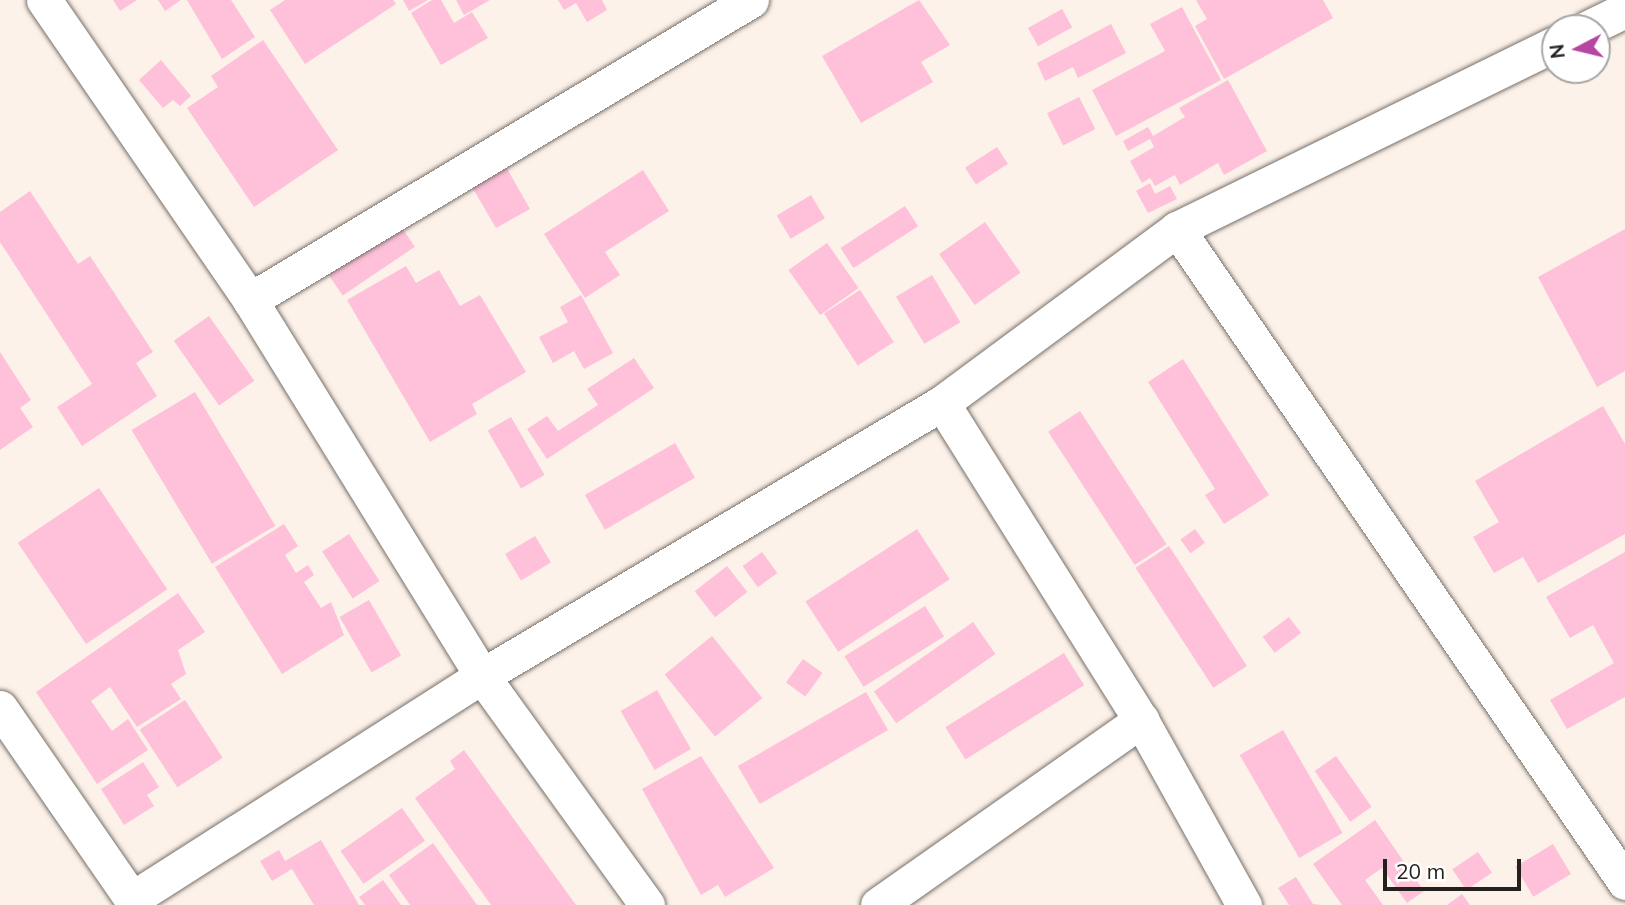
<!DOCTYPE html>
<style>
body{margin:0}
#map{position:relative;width:1625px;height:905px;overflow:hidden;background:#fcf2ea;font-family:Mulish,sans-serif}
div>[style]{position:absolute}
.building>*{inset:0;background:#ffc0da;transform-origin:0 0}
.roads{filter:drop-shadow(0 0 2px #787069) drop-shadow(0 0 2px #787069)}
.minor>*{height:35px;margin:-17.5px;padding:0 17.5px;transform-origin:17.5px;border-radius:17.5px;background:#fff}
span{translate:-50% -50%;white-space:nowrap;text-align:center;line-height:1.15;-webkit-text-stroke:5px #fff;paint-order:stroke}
.north{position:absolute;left:1541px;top:14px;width:70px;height:70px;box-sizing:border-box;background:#fff;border:2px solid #a7a6a5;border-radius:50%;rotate:263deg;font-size:19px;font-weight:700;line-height:28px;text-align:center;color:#23201d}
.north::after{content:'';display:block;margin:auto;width:24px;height:32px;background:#b546a3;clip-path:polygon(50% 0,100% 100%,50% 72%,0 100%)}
.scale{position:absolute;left:1383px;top:859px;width:138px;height:32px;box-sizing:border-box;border:4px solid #23201d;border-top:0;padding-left:9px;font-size:21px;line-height:24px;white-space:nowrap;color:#23201d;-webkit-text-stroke:5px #fff;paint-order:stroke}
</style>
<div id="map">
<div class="building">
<div style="clip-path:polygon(113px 0,137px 0,120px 11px)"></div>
<div style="clip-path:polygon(158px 0,181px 0,165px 11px)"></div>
<div style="clip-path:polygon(187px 0,231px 0,255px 37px,222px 59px)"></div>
<div style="clip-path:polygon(285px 0,393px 0,396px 4px,305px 64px,270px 10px)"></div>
<div style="clip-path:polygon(403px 0,428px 0,409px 11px)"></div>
<div style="clip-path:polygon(432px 0,441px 0,454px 23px,472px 12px,488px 38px,441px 65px,411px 13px)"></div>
<div style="clip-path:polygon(456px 0,490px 0,464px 15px)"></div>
<div style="clip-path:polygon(558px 0,602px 0,607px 10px,587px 22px,576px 3px,564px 10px)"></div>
<div style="clip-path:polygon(919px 0,950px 45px,921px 62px,933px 82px,861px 123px,822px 56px)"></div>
<div style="clip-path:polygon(1196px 0,1323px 0,1333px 18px,1224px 79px,1195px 26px,1207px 19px)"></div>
<div style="clip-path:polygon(1182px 7px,1221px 80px,1116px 136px,1092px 90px,1165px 51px,1150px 24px)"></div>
<div style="left:1062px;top:9px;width:21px;height:39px;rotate:61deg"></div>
<div style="clip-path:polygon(1111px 24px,1126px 53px,1078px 78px,1073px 67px,1045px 81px,1037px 63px)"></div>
<div style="clip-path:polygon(263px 40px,338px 150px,254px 207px,187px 108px,218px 87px,211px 76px)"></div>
<div style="clip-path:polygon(161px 60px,191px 96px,180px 106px,173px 100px,163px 108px,139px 80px)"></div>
<div style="clip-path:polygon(1228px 80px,1267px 151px,1224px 175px,1218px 163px,1180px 185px,1175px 175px,1155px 186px,1150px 178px,1142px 183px,1130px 161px,1154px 147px,1150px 139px,1128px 151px,1123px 141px,1148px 127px,1153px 136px,1185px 117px,1179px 108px)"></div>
<div style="left:1079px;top:97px;width:36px;height:36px;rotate:63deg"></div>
<div style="left:997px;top:147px;width:20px;height:38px;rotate:57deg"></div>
<div style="clip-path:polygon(502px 160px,530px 209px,496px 228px,472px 187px)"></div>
<div style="clip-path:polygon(643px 170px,669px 211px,605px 252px,620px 275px,585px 298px,544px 234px)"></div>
<div style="clip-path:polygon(1150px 183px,1155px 194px,1170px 186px,1177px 199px,1148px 213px,1136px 191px)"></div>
<div style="clip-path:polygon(30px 191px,78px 264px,90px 256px,153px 352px,136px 363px,157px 396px,82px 446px,57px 407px,92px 384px,0 242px,0 212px)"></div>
<div style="left:811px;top:195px;width:27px;height:40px;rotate:59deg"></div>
<div style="left:905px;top:206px;width:24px;height:77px;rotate:57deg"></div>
<div style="left:398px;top:222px;width:30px;height:87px;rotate:56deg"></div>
<div style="left:985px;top:222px;width:62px;height:56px;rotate:55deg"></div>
<div style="clip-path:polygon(1625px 229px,1625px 371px,1597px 387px,1538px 277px)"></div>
<div style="left:827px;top:243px;width:55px;height:47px;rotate:55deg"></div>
<div style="clip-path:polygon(406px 266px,416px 283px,439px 270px,460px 306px,480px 295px,526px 372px,472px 404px,477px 414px,430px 442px,347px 300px)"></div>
<div style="left:932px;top:275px;width:55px;height:42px;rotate:59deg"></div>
<div style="left:860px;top:290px;width:62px;height:43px;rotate:57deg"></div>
<div style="clip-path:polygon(581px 295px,613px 353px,584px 369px,574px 351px,553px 363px,539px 337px,568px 322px,560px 307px)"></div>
<div style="left:209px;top:316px;width:79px;height:43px;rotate:55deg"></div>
<div style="clip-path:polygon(0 352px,31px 400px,20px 408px,33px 427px,0 450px)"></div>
<div style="clip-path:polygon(634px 358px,654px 388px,547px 459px,527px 429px,547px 416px,558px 431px,598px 405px,587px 389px)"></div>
<div style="clip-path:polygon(1183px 359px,1269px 495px,1224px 524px,1205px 495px,1215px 489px,1148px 382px)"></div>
<div style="left:195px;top:392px;width:156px;height:74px;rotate:59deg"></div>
<div style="clip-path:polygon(1603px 406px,1625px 444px,1625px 534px,1538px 583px,1523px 557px,1494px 573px,1473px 537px,1499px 522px,1475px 481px)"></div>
<div style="left:1080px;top:411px;width:159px;height:38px;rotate:57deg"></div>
<div style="left:511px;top:417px;width:67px;height:27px;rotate:60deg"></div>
<div style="left:675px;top:443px;width:40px;height:104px;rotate:60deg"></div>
<div style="left:99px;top:488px;width:122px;height:98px;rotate:56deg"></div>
<div style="clip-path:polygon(284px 524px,298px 546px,285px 555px,296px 573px,308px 565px,314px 575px,304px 582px,321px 608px,331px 602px,344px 635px,282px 674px,215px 567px)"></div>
<div style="left:917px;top:529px;width:60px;height:133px;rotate:57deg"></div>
<div style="left:1195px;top:529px;width:17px;height:18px;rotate:54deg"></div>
<div style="left:349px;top:534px;width:56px;height:32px;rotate:57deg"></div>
<div style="left:535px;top:536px;width:31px;height:35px;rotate:59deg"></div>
<div style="left:1169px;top:546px;width:143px;height:40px;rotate:57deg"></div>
<div style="left:762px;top:552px;width:26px;height:24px;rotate:54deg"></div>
<div style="clip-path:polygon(1625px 552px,1625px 697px,1567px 729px,1550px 700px,1614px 663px,1593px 625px,1570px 638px,1546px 597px)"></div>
<div style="left:727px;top:566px;width:33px;height:41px;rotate:52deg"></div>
<div style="clip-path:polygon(178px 593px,205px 632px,178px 650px,186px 674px,171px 684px,181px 699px,137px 727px,110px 687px,91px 701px,112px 731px,128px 719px,148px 750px,97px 784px,36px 692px)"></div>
<div style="left:369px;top:600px;width:64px;height:34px;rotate:60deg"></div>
<div style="left:925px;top:606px;width:36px;height:95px;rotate:58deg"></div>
<div style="left:1289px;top:617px;width:20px;height:33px;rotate:53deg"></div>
<div style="left:973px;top:622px;width:39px;height:121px;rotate:55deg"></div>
<div style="left:712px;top:636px;width:80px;height:61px;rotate:51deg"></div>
<div style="left:1064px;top:653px;width:38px;height:140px;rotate:58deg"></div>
<div style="left:803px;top:659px;width:24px;height:29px;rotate:36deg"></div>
<div style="left:657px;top:690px;width:68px;height:42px;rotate:60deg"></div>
<div style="left:866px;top:692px;width:44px;height:148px;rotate:60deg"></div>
<div style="left:185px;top:700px;width:69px;height:54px;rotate:57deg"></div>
<div style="left:1283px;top:730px;width:119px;height:50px;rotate:60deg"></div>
<div style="clip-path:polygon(464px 750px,576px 905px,491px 905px,415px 798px,455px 769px,450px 761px)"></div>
<div style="clip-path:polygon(701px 756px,774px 868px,725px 897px,718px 885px,701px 895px,642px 789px)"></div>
<div style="left:1336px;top:756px;width:62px;height:26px;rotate:55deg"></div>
<div style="clip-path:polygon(143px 762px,159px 787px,147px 795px,154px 806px,124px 825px,101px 789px)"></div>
<div style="left:402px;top:808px;width:40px;height:75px;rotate:55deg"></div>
<div style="clip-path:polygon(1375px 820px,1424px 891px,1407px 903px,1382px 868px,1365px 880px,1383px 905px,1342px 905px,1313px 864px)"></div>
<div style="clip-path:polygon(321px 840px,359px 905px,314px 905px,292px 869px,272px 881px,260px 861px,279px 850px,285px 861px)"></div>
<div style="clip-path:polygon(433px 843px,477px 905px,410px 905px,389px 875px)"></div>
<div style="left:1553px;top:844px;width:35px;height:44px;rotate:59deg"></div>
<div style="left:1478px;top:852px;width:25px;height:31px;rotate:56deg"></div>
<div style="clip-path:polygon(1296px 877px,1313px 904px,1322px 905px,1289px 905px,1278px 888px)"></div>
<div style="clip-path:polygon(383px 880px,401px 905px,365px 905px,359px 897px)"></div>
<div style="clip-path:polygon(1462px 894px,1470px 905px,1447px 905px)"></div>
</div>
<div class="roads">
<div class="minor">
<div style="left:44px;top:0;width:364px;rotate:55.5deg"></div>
<div style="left:250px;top:300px;width:442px;rotate:58.3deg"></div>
<div style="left:482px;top:676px;width:282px;rotate:54.2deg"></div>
<div style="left:1588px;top:28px;width:41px;rotate:-25.9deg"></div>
<div style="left:1177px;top:229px;width:792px;rotate:55.55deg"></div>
<div style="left:250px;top:300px;width:584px;rotate:-30.91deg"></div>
<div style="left:942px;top:403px;width:374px;rotate:57.9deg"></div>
<div style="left:1141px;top:720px;width:212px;rotate:60.9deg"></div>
<div style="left:0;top:708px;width:239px;rotate:55.4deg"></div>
<div style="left:132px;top:899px;width:415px;rotate:-32.5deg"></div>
<div style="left:482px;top:676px;width:535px;rotate:-30.69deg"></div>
<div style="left:942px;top:403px;width:292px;rotate:-36.5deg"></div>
<div style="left:1177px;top:229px;width:421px;rotate:-26.1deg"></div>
<div style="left:878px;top:905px;width:322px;rotate:-35.1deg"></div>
</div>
</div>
<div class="north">N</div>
<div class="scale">20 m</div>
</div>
